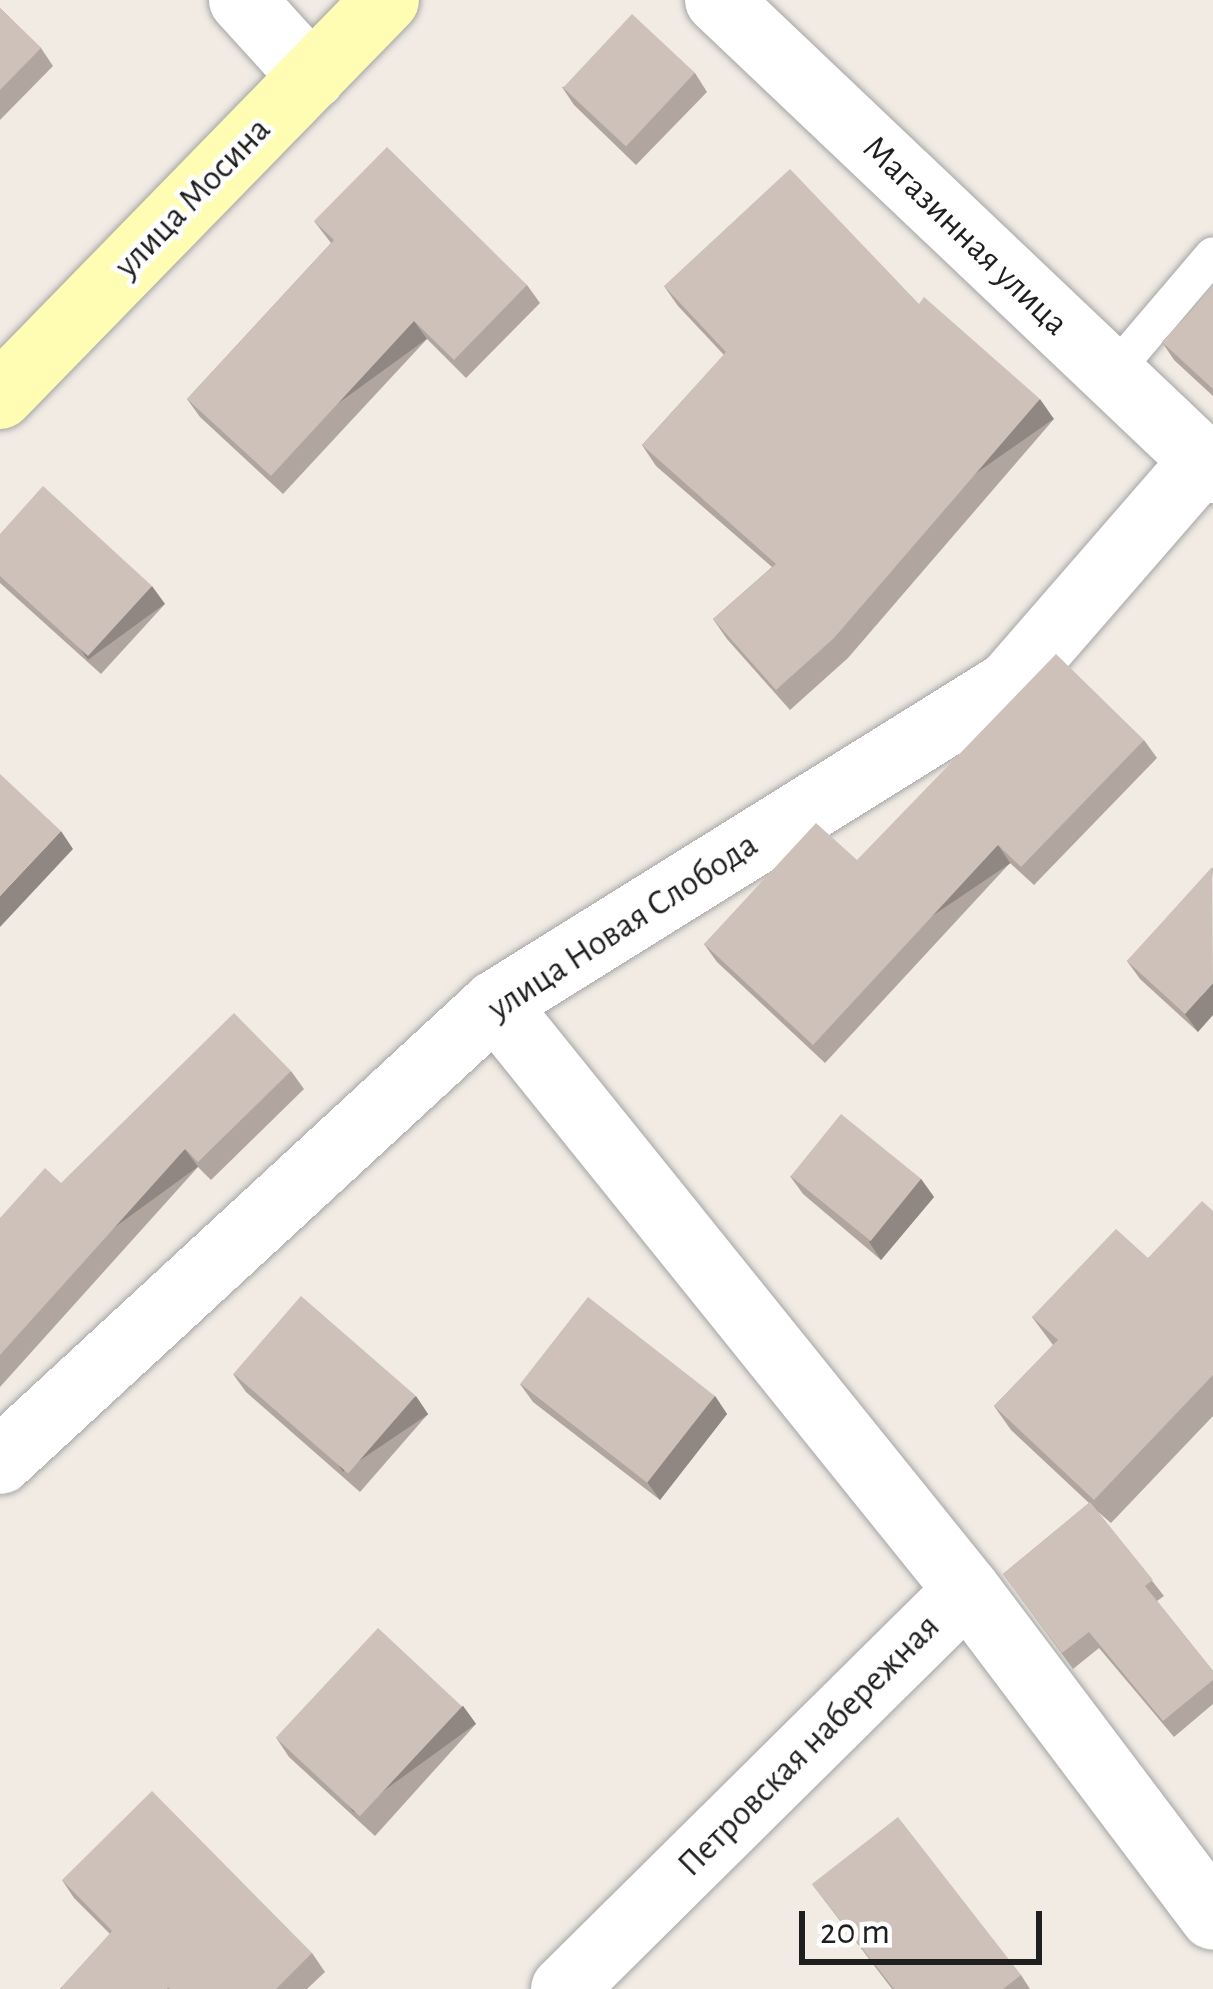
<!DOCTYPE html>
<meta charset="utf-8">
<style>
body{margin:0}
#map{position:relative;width:1213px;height:1989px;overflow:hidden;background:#f1ebe4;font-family:"Alegreya Sans",sans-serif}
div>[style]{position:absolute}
.roads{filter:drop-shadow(0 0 3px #a6a6a6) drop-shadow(0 0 3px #a6a6a6)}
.lane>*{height:36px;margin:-18px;padding:0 18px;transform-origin:18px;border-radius:18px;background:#fff}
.street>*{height:66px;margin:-33px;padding:0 33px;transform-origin:33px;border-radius:33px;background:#fff}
.secondary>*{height:66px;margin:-33px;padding:0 33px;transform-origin:33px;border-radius:33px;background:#fffcb3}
.wall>*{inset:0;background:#b0a69f}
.shaded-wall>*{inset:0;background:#908782;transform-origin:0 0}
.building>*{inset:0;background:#cdc1b9;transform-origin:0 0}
span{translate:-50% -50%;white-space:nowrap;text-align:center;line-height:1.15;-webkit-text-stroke:9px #fff;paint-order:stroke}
.street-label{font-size:36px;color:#1f1f1f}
.scale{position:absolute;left:799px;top:1911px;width:243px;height:54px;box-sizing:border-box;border:6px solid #1f1f1f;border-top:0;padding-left:15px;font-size:36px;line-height:42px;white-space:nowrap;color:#1f1f1f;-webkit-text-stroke:9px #fff;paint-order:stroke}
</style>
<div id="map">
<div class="roads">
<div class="lane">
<div style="left:1111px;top:375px;width:157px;rotate:-49.6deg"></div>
</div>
<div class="street">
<div style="left:242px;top:0;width:104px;rotate:47.7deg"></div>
<div style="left:718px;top:0;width:683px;rotate:43.52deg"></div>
<div style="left:495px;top:1004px;width:752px;rotate:51.15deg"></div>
<div style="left:0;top:1461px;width:674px;rotate:-42.71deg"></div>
<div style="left:495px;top:1004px;width:605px;rotate:-31.91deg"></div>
<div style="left:1009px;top:684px;width:296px;rotate:-49deg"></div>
<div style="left:564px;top:1989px;width:567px;rotate:-44.71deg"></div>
<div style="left:967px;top:1590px;width:409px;rotate:53deg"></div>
</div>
<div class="secondary">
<div style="left:0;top:396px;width:553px;rotate:-45.73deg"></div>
</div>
</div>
<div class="wall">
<div style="clip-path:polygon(0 8px,41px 48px,53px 66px,0 120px)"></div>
<div style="clip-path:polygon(695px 73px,707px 92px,636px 165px,574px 105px,562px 87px)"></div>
<div style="clip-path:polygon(314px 221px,527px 285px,540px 303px,466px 378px,427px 339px,283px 494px,200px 417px,187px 399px,331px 243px)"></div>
<div style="clip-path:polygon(664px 286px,919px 304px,1054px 419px,848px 658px,790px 710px,727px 639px,713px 619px,772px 567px,656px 466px,642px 445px,724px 355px,678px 306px)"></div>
<div style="clip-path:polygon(1213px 287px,1213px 396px,1174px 360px,1162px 342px)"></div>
<div style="clip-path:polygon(0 534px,165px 604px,101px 674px,0 583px)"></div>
<div style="clip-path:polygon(1144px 740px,1157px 758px,1034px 885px,1010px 863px,825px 1063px,717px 962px,704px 944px,857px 860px)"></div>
<div style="clip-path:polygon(1213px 868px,1198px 1032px,1140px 979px,1127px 961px)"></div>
<div style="clip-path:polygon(291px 1071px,304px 1089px,211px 1180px,198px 1167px,0 1387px,0 1218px)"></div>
<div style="clip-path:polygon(790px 1176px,921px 1179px,934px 1197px,881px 1260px,803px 1194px)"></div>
<div style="clip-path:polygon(1213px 1211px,1213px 1416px,1111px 1523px,1097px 1511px,1164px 1596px,1157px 1601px,1213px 1671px,1213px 1704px,1174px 1737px,1099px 1648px,1073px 1669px,1003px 1574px,1089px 1503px,1011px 1430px,994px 1406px,1053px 1345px,1032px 1317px,1148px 1258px)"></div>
<div style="clip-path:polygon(233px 1374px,428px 1414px,360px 1492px,246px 1392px)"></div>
<div style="clip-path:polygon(520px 1384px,715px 1396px,727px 1414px,660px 1500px,533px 1402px)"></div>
<div style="clip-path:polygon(463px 1706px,476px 1724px,375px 1836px,289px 1757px,277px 1739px)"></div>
<div style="clip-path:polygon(62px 1880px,312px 1953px,325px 1972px,307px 1989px,60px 1989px,110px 1934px,74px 1898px)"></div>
<div style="clip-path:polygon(812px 1884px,1021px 1975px,1030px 1989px,892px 1989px)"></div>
</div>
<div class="shaded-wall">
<div style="left:414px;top:321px;width:22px;height:211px;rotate:54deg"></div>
<div style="left:1040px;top:399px;width:24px;height:316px;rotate:55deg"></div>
<div style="left:152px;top:586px;width:22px;height:95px;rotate:54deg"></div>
<div style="clip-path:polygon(61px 831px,73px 849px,0 927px,0 896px)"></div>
<div style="left:998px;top:845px;width:22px;height:272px;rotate:56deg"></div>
<div style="clip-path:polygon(1213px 983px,1213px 1015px,1198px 1032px,1185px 1014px)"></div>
<div style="left:185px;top:1149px;width:22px;height:277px;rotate:54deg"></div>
<div style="clip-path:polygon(921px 1179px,934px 1197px,881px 1260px,869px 1242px)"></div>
<div style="left:416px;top:1396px;width:22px;height:103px;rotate:56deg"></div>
<div style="clip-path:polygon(715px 1396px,727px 1414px,660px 1500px,647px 1482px)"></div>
<div style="left:463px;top:1706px;width:22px;height:151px;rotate:54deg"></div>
</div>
<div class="building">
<div style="clip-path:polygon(0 8px,41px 48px,0 90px)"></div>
<div style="left:632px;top:14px;width:86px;height:101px;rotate:43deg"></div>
<div style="clip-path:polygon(387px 147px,527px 285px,454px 360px,414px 321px,271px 476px,187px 399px,334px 240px,314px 221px)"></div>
<div style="clip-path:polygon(790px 169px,919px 304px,924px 297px,1040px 399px,834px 638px,776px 690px,713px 619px,776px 564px,642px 445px,726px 352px,664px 286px)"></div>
<div style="clip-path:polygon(1213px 287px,1213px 389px,1162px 342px)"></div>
<div style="clip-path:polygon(43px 486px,152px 586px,88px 656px,0 576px,0 534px)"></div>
<div style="clip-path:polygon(1056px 654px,1144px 740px,1021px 867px,998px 845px,813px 1045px,704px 944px,816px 823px,857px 860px)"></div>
<div style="clip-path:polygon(0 774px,61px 831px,0 896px)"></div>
<div style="clip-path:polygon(1212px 867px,1213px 983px,1185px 1014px,1127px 961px)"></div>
<div style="clip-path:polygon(234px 1013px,291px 1071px,198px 1162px,185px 1149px,0 1355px,0 1218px,45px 1168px,61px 1183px)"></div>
<div style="left:841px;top:1114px;width:103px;height:80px;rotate:39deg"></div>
<div style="clip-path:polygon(1202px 1201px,1213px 1211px,1213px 1375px,1094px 1500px,994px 1406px,1058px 1340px,1032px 1317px,1116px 1229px,1148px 1258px)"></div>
<div style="left:301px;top:1296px;width:152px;height:103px;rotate:41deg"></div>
<div style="left:588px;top:1297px;width:161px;height:110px;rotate:38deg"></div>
<div style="clip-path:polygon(1090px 1502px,1153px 1580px,1145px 1586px,1213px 1671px,1213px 1680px,1163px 1721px,1089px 1632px,1062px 1653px,1003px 1574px)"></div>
<div style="left:378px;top:1628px;width:115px;height:150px;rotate:43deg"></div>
<div style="clip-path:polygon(152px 1791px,312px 1953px,276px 1989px,170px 1989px,168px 1987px,167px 1989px,60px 1989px,112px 1931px,62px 1880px)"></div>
<div style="clip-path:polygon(898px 1817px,1021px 1975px,1003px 1989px,894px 1989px,812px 1884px)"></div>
</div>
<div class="street-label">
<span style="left:193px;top:198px;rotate:-46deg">улица Мосина</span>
<span style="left:965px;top:236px;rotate:44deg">Магазинная улица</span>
<span style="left:623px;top:927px;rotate:-33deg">улица Новая Слобода</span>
<span style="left:809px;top:1746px;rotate:-45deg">Петровская набережная</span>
</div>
<div class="scale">20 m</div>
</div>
